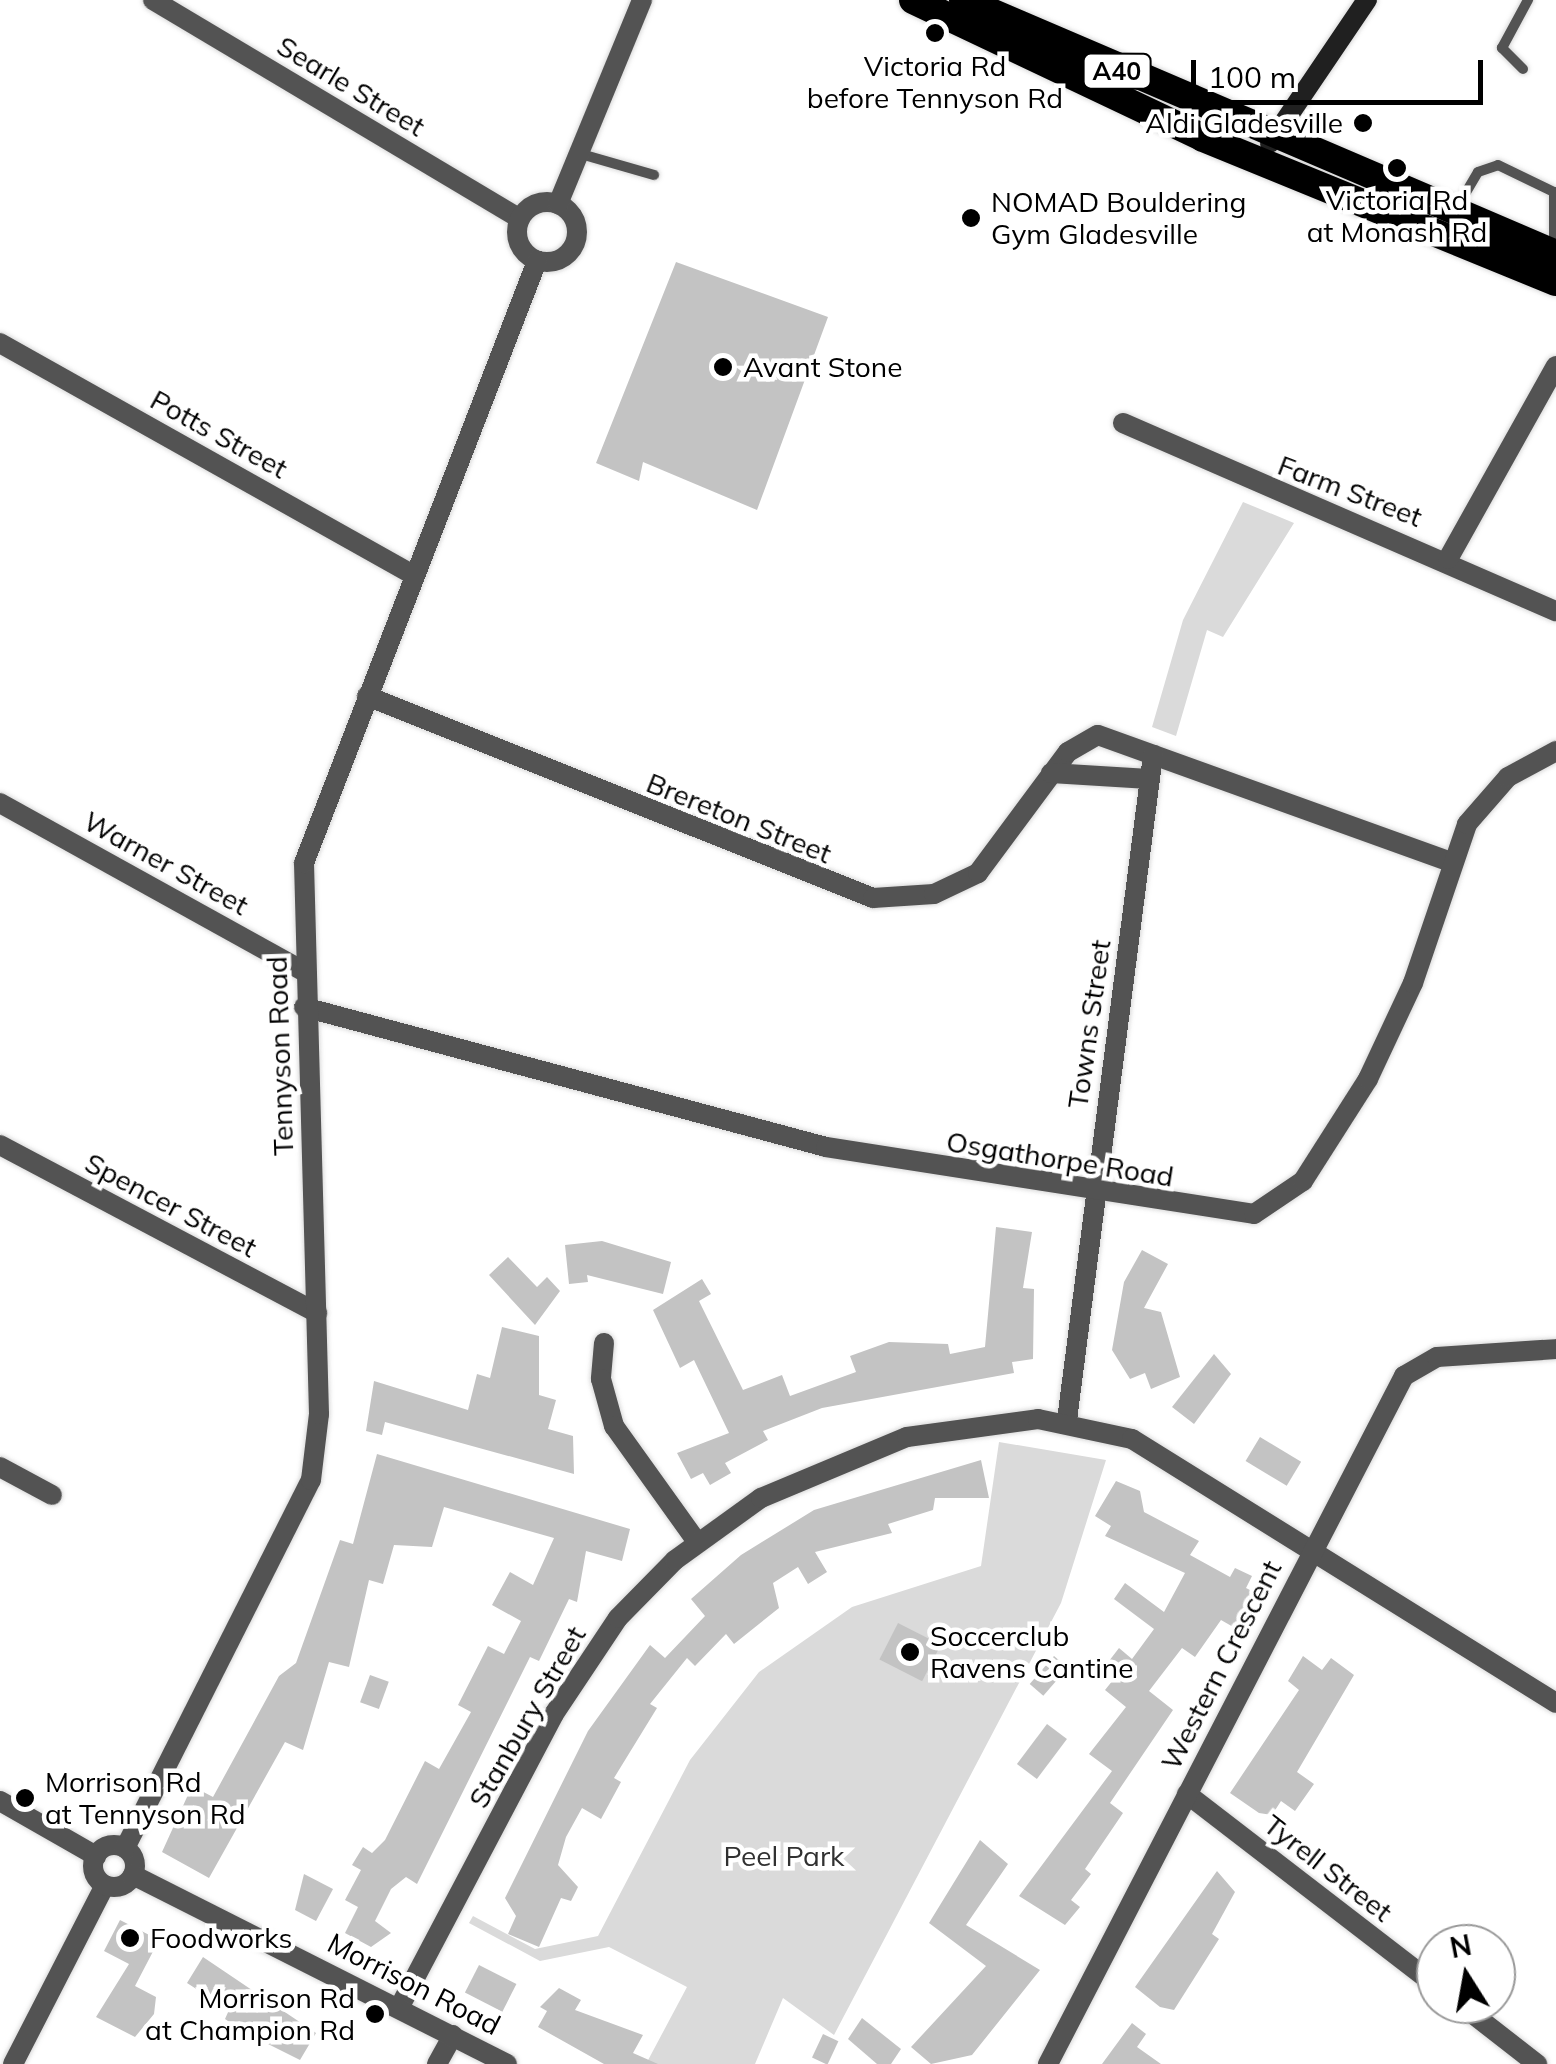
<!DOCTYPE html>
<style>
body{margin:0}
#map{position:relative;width:1556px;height:2064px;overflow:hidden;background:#fff;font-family:Mulish,sans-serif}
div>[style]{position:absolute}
.green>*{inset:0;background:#dadada}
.building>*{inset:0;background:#c3c3c3;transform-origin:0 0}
.roads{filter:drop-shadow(0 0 2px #dbdbdb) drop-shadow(0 0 2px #dbdbdb)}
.service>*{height:10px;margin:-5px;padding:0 5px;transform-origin:5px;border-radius:5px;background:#535353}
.minor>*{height:20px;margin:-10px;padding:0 10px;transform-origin:10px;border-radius:10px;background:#535353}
.tertiary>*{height:20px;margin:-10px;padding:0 10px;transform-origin:10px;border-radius:10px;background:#535353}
.tertiary>.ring{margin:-10px;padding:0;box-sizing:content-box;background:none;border:20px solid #535353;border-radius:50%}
.secondary>*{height:20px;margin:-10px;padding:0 10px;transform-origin:10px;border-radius:10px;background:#202020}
.trunk>*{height:28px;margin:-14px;padding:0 14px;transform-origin:14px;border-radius:14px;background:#000}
.dots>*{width:28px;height:28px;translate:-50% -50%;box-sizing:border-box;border:5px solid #fff;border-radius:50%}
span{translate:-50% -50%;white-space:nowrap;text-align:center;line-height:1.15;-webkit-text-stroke:9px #fff;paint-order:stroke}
.shield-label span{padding:2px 8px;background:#fff;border:2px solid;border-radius:8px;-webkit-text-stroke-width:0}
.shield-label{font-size:25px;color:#000;font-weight:700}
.poi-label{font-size:28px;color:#000}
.right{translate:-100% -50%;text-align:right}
.left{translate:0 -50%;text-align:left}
.street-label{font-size:28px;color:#000}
.park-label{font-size:28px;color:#313131}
.north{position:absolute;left:1416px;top:1924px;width:100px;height:100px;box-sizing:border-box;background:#fff;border:2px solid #999;border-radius:50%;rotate:349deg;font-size:28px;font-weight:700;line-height:40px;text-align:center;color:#000}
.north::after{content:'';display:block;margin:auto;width:35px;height:45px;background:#000;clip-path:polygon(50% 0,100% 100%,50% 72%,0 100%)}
.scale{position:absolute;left:1191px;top:60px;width:292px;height:45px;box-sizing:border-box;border:5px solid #000;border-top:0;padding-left:12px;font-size:30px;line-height:35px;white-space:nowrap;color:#000;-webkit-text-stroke:8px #fff;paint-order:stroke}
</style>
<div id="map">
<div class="green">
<div style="clip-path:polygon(1243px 502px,1294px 523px,1223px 637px,1207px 630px,1176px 736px,1152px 727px,1183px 620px)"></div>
<div style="clip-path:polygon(999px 1442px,1106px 1460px,1061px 1603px,834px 2035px,783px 1998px,755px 2064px,646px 2064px,687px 1987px,609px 1947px,540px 1961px,469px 1923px,473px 1916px,535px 1949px,598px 1936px,690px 1760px,759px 1672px,852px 1607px,981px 1566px)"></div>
</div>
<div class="building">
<div style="clip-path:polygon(676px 262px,828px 317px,757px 510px,643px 462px,639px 481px,596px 463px)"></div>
<div style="clip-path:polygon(996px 1227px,1032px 1232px,1023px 1288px,1034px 1289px,1033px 1359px,1012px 1362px,1014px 1373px,822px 1408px,763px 1431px,768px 1440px,725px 1463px,731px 1473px,710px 1485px,703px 1473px,691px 1479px,677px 1453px,729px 1433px,694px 1360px,680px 1368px,653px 1310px,702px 1279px,711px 1294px,699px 1301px,743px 1390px,782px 1375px,790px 1396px,856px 1372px,850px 1356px,889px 1342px,948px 1344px,950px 1354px,985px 1347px)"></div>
<div style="clip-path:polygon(602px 1241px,671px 1262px,663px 1294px,587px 1275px,588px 1282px,569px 1284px,565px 1245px)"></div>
<div style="clip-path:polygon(1142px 1250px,1168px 1264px,1144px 1308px,1161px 1312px,1180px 1377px,1151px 1389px,1145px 1373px,1130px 1379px,1112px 1350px,1124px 1282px)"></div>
<div style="clip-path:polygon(508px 1257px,537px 1287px,547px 1277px,560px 1291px,535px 1325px,489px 1275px)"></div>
<div style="clip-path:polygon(502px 1327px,539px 1336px,539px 1395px,556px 1400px,548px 1429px,573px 1436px,574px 1474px,385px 1422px,382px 1435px,366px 1431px,374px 1381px,468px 1410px,477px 1374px,490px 1378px)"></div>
<div style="clip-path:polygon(1214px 1354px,1231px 1374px,1194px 1424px,1172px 1407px)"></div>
<div style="left:1260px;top:1437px;width:48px;height:28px;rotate:31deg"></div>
<div style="clip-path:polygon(377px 1454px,630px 1529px,622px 1561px,586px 1551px,577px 1602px,569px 1599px,539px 1661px,530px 1657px,417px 1884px,406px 1877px,391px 1889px,375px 1921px,391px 1933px,371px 1947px,345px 1933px,358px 1907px,345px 1900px,361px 1870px,352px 1865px,363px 1847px,372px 1853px,385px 1840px,425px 1761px,439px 1769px,471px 1712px,458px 1705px,488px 1646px,504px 1654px,521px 1621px,492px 1605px,510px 1572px,533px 1585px,554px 1538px,444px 1507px,432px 1547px,394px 1545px,383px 1584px,369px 1580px,349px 1667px,329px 1662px,303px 1750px,285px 1742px,209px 1878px,162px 1852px,192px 1786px,213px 1797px,279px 1676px,296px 1663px,340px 1540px,353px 1544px)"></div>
<div style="clip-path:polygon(981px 1460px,989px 1498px,935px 1498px,933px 1510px,888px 1524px,892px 1533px,815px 1552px,827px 1572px,808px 1584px,798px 1567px,773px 1583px,779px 1608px,734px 1644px,726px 1634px,695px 1666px,687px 1658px,650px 1704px,657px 1708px,614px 1778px,621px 1782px,601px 1819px,582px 1808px,566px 1837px,558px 1865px,578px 1887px,571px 1901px,561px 1898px,539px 1947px,508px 1934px,516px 1916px,505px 1898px,588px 1731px,650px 1645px,665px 1658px,705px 1616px,691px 1599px,741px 1555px,814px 1510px)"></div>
<div style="clip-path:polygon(1116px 1481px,1140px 1491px,1144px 1512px,1199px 1541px,1190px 1555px,1230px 1577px,1235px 1568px,1252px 1576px,1246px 1588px,1254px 1592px,1235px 1628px,1221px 1620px,1195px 1657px,1182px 1648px,1149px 1691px,1173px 1710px,1110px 1803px,1123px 1813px,1085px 1869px,1091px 1874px,1071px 1900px,1080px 1907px,1065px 1925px,1019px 1896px,1112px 1771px,1089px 1754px,1126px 1707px,1105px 1690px,1121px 1670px,1109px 1661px,1119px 1648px,1132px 1659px,1154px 1629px,1114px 1599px,1125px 1583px,1164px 1612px,1185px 1573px,1105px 1536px,1111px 1526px,1095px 1516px)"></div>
<div style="left:898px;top:1623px;width:48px;height:41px;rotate:27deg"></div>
<div style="left:1054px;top:1656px;width:18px;height:37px;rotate:41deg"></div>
<div style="clip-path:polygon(1303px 1656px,1322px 1670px,1331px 1658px,1354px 1675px,1297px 1772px,1314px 1784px,1295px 1811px,1281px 1801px,1272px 1815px,1259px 1813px,1230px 1793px,1299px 1690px,1288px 1681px)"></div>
<div style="left:370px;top:1675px;width:20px;height:29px;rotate:20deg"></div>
<div style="left:1047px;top:1724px;width:25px;height:50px;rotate:37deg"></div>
<div style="clip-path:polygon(980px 1840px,1008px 1864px,966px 1925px,1040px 1970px,972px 2055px,931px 2064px,911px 2047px,986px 1966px,929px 1923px)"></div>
<div style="clip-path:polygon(1217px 1871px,1235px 1892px,1212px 1934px,1219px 1939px,1174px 2010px,1160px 2007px,1135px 1987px)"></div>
<div style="clip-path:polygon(304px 1874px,333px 1889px,316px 1921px,295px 1910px)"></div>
<div style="clip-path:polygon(120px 1920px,159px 1940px,135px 1986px,156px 1997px,154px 2014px,135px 2037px,96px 2017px,129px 1964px,104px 1951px)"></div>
<div style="clip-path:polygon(203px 1957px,316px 2033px,300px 2060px,244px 2032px,225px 2019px,229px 2010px,187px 1983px)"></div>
<div style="left:479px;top:1965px;width:42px;height:31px;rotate:27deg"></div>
<div style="clip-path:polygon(559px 1988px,581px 2000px,575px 2010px,643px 2035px,633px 2053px,658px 2064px,604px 2064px,538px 2027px,547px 2011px,540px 2007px)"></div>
<div style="clip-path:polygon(862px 2018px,901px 2049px,891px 2064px,877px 2064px,848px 2039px)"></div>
<div style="clip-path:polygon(1132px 2023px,1146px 2034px,1137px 2047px,1161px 2064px,1102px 2064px)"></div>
<div style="left:823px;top:2034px;width:17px;height:26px;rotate:25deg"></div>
</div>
<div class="roads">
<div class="service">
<div style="left:1523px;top:69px;width:30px;rotate:-135deg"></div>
<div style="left:1502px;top:48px;width:55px;rotate:-61.6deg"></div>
<div style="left:581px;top:154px;width:76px;rotate:16deg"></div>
<div style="left:1455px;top:211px;width:45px;rotate:-59.5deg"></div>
<div style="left:1478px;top:172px;width:21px;rotate:-19deg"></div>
<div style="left:1498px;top:165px;width:62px;rotate:25.7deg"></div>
<div style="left:1554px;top:192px;width:59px;rotate:90deg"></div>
</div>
<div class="minor">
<div style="left:153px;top:0;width:427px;rotate:30.8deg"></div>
<div style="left:0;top:343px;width:471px;rotate:29.3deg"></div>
<div style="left:1123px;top:423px;width:472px;rotate:23.5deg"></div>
<div style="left:1448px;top:559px;width:221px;rotate:-60.8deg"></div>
<div style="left:367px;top:696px;width:545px;rotate:21.76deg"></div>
<div style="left:873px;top:898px;width:61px;rotate:-3.8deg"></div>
<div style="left:934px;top:894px;width:49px;rotate:-25.5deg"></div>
<div style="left:978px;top:873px;width:151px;rotate:-53.4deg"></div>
<div style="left:1068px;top:752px;width:34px;rotate:-30deg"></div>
<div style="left:1098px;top:735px;width:375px;rotate:19.8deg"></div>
<div style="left:1051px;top:773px;width:98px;rotate:3.5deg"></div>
<div style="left:0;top:803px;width:349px;rotate:29deg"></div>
<div style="left:0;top:1145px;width:359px;rotate:27.9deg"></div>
<div style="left:604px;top:1343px;width:36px;rotate:95deg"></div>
<div style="left:601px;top:1379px;width:49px;rotate:74.5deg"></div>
<div style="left:614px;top:1426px;width:143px;rotate:54.4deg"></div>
<div style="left:1067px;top:1420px;width:671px;rotate:-82.63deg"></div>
<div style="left:0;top:1467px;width:59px;rotate:28.3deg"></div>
<div style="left:1187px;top:1794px;width:314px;rotate:37.6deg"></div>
<div style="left:1460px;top:2004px;width:98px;rotate:37.9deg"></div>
<div style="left:399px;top:2008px;width:332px;rotate:-62.2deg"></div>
<div style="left:554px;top:1714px;width:115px;rotate:-56.3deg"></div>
<div style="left:618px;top:1618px;width:81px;rotate:-45.5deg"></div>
<div style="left:675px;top:1560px;width:106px;rotate:-35.8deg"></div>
<div style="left:761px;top:1498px;width:158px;rotate:-22.7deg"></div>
<div style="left:907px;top:1437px;width:132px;rotate:-7.8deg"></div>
<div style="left:1038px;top:1419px;width:96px;rotate:12deg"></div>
<div style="left:1132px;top:1439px;width:499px;rotate:31.9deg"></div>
<div style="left:13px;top:2064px;width:201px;rotate:-62.8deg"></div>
<div style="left:437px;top:2064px;width:33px;rotate:-61deg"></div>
<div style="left:1048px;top:2064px;width:775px;rotate:-62.64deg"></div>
<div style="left:1404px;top:1376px;width:38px;rotate:-30deg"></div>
<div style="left:1437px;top:1357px;width:119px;rotate:-3.8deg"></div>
</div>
<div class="tertiary">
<div class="ring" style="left:517px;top:202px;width:40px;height:40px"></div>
<div style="left:558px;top:204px;width:221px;rotate:-67.6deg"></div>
<div style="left:304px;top:1007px;width:540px;rotate:15.01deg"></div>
<div style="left:826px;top:1147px;width:433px;rotate:8.9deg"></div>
<div style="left:1254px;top:1214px;width:59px;rotate:-34deg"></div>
<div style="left:1303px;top:1181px;width:121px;rotate:-57.5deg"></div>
<div style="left:1368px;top:1079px;width:106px;rotate:-64.9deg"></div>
<div style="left:1413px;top:983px;width:168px;rotate:-71.2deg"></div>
<div style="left:1467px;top:824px;width:62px;rotate:-48.9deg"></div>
<div style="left:1508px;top:777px;width:55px;rotate:-28.4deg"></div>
<div style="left:0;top:1801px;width:111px;rotate:29.8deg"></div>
<div class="ring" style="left:93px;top:1845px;width:22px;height:22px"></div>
<div style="left:125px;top:1848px;width:412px;rotate:-63.2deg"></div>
<div style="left:311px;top:1480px;width:66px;rotate:-83.1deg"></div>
<div style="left:319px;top:1414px;width:551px;rotate:-91.56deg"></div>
<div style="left:304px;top:863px;width:646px;rotate:-68.84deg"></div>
<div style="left:133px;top:1875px;width:419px;rotate:26.8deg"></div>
</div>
<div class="secondary">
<div style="left:1270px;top:143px;width:173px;rotate:-55.9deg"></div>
</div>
<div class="trunk">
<div style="left:913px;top:0;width:321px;rotate:25.4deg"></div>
<div style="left:1203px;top:138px;width:381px;rotate:22.2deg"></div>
<div style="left:963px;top:0;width:645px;rotate:23.19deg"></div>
</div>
</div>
<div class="dots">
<div style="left:935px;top:33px;background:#000"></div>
<div style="left:1363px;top:123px;background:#000"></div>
<div style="left:1397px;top:168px;background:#000"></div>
<div style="left:971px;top:218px;background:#000"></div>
<div style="left:723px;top:367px;background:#000"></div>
<div style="left:910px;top:1652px;background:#000"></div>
<div style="left:25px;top:1798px;background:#000"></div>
<div style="left:130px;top:1938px;background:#000"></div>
<div style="left:375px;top:2014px;background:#000"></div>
</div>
<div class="shield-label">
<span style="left:1117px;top:71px">A40</span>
</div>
<div class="poi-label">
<span style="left:935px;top:82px">Victoria Rd<br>before Tennyson Rd</span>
<span class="right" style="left:1343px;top:123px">Aldi Gladesville</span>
<span style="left:1397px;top:216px">Victoria Rd<br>at Monash Rd</span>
<span class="left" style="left:991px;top:218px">NOMAD Bouldering<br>Gym Gladesville</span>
<span class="left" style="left:743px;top:367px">Avant Stone</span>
<span class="left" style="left:930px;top:1652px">Soccerclub<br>Ravens Cantine</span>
<span class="left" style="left:45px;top:1798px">Morrison Rd<br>at Tennyson Rd</span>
<span class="left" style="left:150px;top:1938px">Foodworks</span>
<span class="right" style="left:355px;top:2014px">Morrison Rd<br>at Champion Rd</span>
</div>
<div class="street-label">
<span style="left:351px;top:86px;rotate:31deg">Searle Street</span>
<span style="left:219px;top:434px;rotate:29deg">Potts Street</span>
<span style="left:1350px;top:491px;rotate:21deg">Farm Street</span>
<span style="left:739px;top:818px;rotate:22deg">Brereton Street</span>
<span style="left:166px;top:863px;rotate:29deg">Warner Street</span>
<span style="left:1089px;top:1024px;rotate:-82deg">Towns Street</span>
<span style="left:280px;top:1056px;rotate:-92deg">Tennyson Road</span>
<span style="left:1060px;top:1159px;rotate:9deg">Osgathorpe Road</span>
<span style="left:171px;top:1205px;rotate:28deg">Spencer Street</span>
<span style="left:1221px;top:1665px;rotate:-63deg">Western Crescent</span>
<span style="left:527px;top:1717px;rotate:-60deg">Stanbury Street</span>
<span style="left:1328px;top:1868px;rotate:38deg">Tyrell Street</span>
<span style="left:414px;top:1984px;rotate:27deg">Morrison Road</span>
</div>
<div class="park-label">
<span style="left:784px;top:1856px">Peel Park</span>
</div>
<div class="north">N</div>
<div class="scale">100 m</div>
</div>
